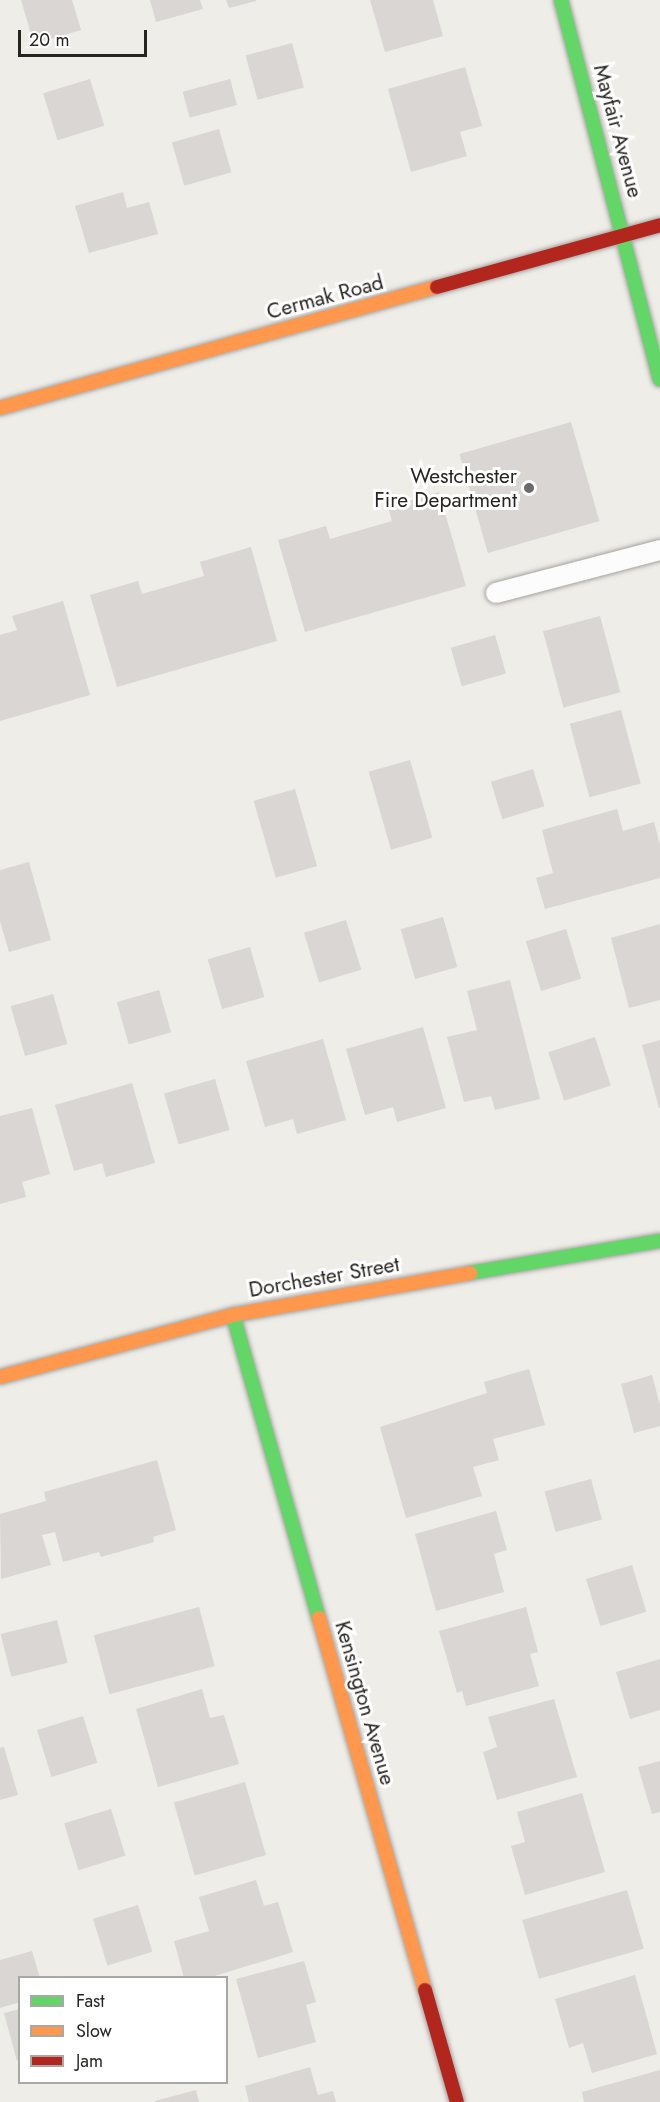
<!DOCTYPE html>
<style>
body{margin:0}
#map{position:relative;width:660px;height:2102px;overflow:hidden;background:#eeede8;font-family:Jost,sans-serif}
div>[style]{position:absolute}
.building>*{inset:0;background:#d9d6d4;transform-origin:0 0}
.roads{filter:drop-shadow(0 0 2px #a5a4a1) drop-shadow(0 0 2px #a5a4a1)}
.lane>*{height:20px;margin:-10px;padding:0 10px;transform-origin:10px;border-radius:10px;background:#fcfcfc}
.fast>*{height:14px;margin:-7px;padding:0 7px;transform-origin:7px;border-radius:7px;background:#63d668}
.slow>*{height:14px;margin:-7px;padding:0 7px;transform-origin:7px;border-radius:7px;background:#ff974d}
.jam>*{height:14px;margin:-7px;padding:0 7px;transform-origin:7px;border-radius:7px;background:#b3261e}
.dots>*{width:16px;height:16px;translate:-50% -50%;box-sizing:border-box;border:3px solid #fff;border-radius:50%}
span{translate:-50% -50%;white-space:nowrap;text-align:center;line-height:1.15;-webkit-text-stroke:6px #fff;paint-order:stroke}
.street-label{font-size:21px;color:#262521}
.poi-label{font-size:21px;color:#262521}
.right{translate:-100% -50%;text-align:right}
.legend{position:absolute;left:18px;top:1976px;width:210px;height:108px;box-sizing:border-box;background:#fff;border:2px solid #a8a8a6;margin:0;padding:8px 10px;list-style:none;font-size:18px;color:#262521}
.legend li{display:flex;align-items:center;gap:12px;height:30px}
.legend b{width:30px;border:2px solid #a8a8a6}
.scale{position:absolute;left:18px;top:30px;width:129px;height:27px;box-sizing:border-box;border:3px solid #262521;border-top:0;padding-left:8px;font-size:18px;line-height:21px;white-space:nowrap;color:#262521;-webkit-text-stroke:4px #fff;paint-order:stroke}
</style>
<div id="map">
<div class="building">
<div style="clip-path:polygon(21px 0,72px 0,81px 30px,34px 44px)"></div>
<div style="clip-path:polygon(150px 0,200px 0,203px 9px,156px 22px)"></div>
<div style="clip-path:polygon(226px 0,256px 0,256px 1px,229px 8px)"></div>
<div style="clip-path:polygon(370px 0,433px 0,443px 36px,385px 52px)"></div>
<div style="left:292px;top:43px;width:46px;height:48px;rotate:75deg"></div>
<div style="clip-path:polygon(465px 67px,482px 126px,460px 132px,467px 156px,411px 172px,388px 89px)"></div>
<div style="left:90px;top:79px;width:49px;height:49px;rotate:73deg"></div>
<div style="left:230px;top:79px;width:27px;height:49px;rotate:75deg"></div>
<div style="left:219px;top:129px;width:45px;height:49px;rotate:74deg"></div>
<div style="clip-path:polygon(123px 192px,127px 208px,149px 202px,158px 234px,89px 253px,75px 206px)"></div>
<div style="left:571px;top:422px;width:103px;height:116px;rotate:74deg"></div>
<div style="clip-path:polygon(439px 492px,466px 586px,305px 632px,278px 540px,326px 526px,330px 539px,392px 521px,388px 507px)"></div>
<div style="clip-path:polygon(251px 547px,277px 641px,117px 687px,90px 595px,138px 581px,142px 594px,204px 576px,200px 562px)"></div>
<div style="clip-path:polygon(63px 601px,90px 695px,0 721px,0 635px,17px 630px,12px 616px)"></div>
<div style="left:600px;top:616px;width:79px;height:59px;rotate:75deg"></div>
<div style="left:495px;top:635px;width:40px;height:46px;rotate:74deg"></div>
<div style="left:621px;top:710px;width:76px;height:53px;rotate:75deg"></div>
<div style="left:410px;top:760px;width:81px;height:43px;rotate:74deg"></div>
<div style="left:533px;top:769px;width:39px;height:44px;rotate:73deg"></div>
<div style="left:295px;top:789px;width:80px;height:43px;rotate:74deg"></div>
<div style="clip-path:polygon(617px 809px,623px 831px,654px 822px,660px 845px,660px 878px,545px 909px,536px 878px,553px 873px,542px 830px)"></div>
<div style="clip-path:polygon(29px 862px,51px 940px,9px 952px,0 921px,0 870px)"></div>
<div style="left:443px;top:917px;width:52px;height:44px;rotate:74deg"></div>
<div style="left:346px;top:920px;width:52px;height:44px;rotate:73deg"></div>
<div style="clip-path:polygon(660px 924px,660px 1000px,629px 1008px,611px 938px)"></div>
<div style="left:566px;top:929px;width:52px;height:42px;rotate:73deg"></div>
<div style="left:250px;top:947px;width:52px;height:44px;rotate:74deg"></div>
<div style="clip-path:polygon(510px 980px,540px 1099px,495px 1110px,491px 1096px,464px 1102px,447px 1037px,477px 1030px,467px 991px)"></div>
<div style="left:159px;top:990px;width:44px;height:44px;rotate:74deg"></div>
<div style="left:53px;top:994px;width:52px;height:44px;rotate:74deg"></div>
<div style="clip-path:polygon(423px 1027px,446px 1108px,397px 1122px,393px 1107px,365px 1115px,346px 1049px)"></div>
<div style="left:595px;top:1037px;width:51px;height:49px;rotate:72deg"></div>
<div style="clip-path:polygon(323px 1039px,346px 1120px,297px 1134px,293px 1119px,265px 1127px,246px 1061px)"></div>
<div style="clip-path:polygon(660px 1040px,660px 1108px,659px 1108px,642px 1045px)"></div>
<div style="left:215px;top:1079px;width:53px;height:53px;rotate:74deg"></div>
<div style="clip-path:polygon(132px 1083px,155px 1163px,106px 1177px,102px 1163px,74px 1171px,55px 1105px)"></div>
<div style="clip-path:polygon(32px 1108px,50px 1174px,22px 1182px,26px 1197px,0 1204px,0 1116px)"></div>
<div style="clip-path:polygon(529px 1369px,545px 1425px,493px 1439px,499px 1460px,473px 1467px,482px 1496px,406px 1518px,380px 1427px,487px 1393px,484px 1382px)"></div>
<div style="clip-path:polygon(652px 1375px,660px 1405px,660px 1426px,634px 1433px,621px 1384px)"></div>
<div style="clip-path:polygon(157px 1460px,176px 1530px,153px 1537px,154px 1542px,101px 1557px,99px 1552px,63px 1562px,55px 1532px,42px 1535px,51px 1565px,1px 1579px,0 1514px,46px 1501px,44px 1492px)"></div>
<div style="left:591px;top:1479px;width:42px;height:48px;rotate:75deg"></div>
<div style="clip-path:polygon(496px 1511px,507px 1550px,494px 1554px,504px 1592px,436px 1611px,415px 1534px)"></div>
<div style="left:632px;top:1565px;width:49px;height:48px;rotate:73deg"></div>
<div style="left:199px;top:1607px;width:61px;height:109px;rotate:75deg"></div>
<div style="clip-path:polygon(526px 1607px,538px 1652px,530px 1654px,539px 1686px,466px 1706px,462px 1691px,457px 1693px,439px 1631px)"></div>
<div style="left:57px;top:1620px;width:44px;height:58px;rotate:76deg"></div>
<div style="clip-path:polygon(660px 1659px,660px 1710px,630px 1719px,616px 1672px)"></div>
<div style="clip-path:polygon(202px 1689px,210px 1718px,224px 1715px,239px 1764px,158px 1787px,136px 1709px)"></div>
<div style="clip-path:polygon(554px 1699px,577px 1777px,497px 1800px,483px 1752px,497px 1747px,488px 1717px)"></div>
<div style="left:83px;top:1716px;width:49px;height:48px;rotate:73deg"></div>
<div style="clip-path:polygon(4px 1747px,18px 1795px,0 1800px,0 1748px)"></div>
<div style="clip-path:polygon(660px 1761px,660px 1812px,652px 1814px,638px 1767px)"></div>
<div style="left:245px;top:1782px;width:76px;height:74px;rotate:74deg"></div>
<div style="clip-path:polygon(582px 1793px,605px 1872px,525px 1895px,511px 1846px,525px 1842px,517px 1812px)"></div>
<div style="left:111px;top:1809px;width:49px;height:49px;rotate:73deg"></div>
<div style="clip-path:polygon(256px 1880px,264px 1906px,278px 1902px,293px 1952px,208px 1978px,184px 1978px,174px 1941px,209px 1931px,199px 1897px)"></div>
<div style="left:627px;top:1890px;width:61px;height:109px;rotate:74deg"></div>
<div style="left:138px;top:1905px;width:49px;height:47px;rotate:73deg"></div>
<div style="clip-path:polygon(32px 1951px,40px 1978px,20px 1978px,20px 2002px,0 2008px,0 1960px)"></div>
<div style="clip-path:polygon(304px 1961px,316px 2002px,306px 2005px,316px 2042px,258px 2058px,236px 1979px)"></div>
<div style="clip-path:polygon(635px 1975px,657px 2054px,592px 2073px,583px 2043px,569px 2048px,555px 1999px)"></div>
<div style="clip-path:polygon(20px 2009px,20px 2060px,17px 2061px,4px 2013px)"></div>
<div style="clip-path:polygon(310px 2067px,318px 2095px,333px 2091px,336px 2102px,249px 2102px,245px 2086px)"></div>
<div style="clip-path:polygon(660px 2070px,660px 2102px,584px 2102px,582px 2092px)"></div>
<div style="clip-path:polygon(196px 2090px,199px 2102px,155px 2102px,155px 2101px)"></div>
</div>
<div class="roads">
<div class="lane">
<div style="left:496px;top:593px;width:170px;rotate:-14.7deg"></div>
</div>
<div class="fast">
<div style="left:561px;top:0;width:392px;rotate:75.4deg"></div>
<div style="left:470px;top:1273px;width:193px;rotate:-9.6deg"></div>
<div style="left:233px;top:1315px;width:315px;rotate:74.2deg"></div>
</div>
<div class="slow">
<div style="left:0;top:408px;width:453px;rotate:-15.5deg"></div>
<div style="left:0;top:1377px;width:241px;rotate:-14.9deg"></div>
<div style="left:233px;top:1315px;width:241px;rotate:-10deg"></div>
<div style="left:319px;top:1618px;width:387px;rotate:74.1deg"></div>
</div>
<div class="jam">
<div style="left:437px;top:287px;width:231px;rotate:-15.5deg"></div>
<div style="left:425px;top:1990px;width:116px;rotate:74.1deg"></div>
</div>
</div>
<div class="dots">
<div style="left:529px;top:488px;background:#6c6b67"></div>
</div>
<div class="street-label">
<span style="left:618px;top:131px;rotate:75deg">Mayfair Avenue</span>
<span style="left:325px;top:297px;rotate:-15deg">Cermak Road</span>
<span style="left:324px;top:1277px;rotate:-10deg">Dorchester Street</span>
<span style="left:365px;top:1703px;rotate:74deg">Kensington Avenue</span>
</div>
<div class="poi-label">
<span class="right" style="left:517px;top:488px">Westchester<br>Fire Department</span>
</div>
<ul class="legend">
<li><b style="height:8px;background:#63d668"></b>Fast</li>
<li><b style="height:8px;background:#ff974d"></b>Slow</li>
<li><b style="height:8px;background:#b3261e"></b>Jam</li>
</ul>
<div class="scale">20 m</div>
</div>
